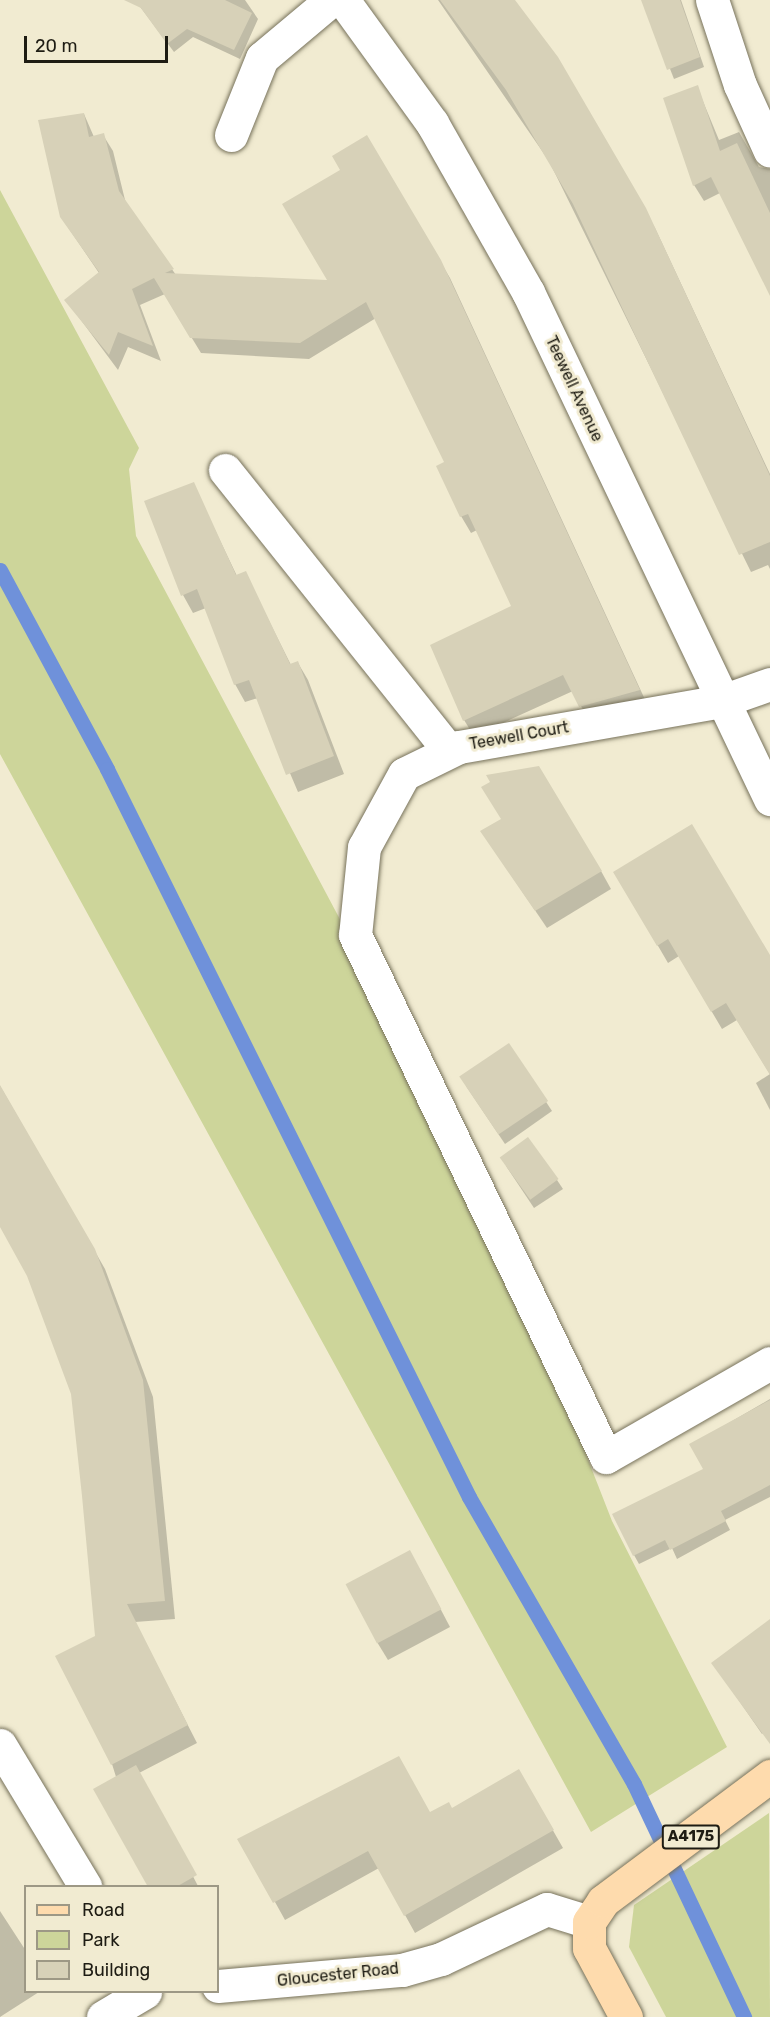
<!DOCTYPE html>
<style>
body{margin:0}
#map{position:relative;width:770px;height:2017px;overflow:hidden;background:#f1ebd1;font-family:Rubik,sans-serif}
div>[style]{position:absolute}
.green>*{inset:0;background:#cdd59a}
.shadow>*{inset:0;background:#0003}
.stream>*{height:15px;margin:-7.5px;padding:0 7.5px;transform-origin:7.5px;border-radius:7.5px;background:#6f91da}
.building>*{inset:0;background:#d7d1b8;transform-origin:0 0}
.roads{filter:drop-shadow(0 0 2px #77725b) drop-shadow(0 0 2px #77725b)}
.minor>*{height:33px;margin:-16.5px;padding:0 16.5px;transform-origin:16.5px;border-radius:16.5px;background:#fff}
.major>*{height:33px;margin:-16.5px;padding:0 16.5px;transform-origin:16.5px;border-radius:16.5px;background:#fedbad}
span{translate:-50% -50%;white-space:nowrap;text-align:center;line-height:1.15;-webkit-text-stroke:6px #f1ebd1;paint-order:stroke}
.shield-label span{padding:2px 4px;background:#f1ebd1;border:2px solid;border-radius:4px;-webkit-text-stroke-width:0}
.shield-label{font-size:15px;color:#1e1c13;font-weight:700}
.street-label{font-size:16px;color:#1e1c13}
.legend{position:absolute;left:24px;top:1885px;width:195px;height:108px;box-sizing:border-box;background:#f1ebd1;border:2px solid #9d9885;margin:0;padding:8px 10px;list-style:none;font-size:18px;color:#1e1c13}
.legend li{display:flex;align-items:center;gap:12px;height:30px}
.legend b{width:30px;border:2px solid #9d9885}
.scale{position:absolute;left:24px;top:36px;width:144px;height:27px;box-sizing:border-box;border:3px solid #1e1c13;border-top:0;padding-left:8px;font-size:18px;line-height:21px;white-space:nowrap;color:#1e1c13;-webkit-text-stroke:4px #f1ebd1;paint-order:stroke}
</style>
<div id="map">
<div class="green">
<div style="clip-path:polygon(0 190px,139px 448px,129px 469px,136px 536px,409px 1049px,517px 1278px,612px 1521px,727px 1747px,591px 1832px,0 754px)"></div>
<div style="clip-path:polygon(769px 1813px,770px 2017px,666px 2017px,629px 1947px,634px 1905px)"></div>
</div>
<div class="shadow">
<div style="clip-path:polygon(135px 0,245px 0,258px 19px,240px 59px,193px 37px,174px 52px)"></div>
<div style="clip-path:polygon(438px 0,514px 0,557px 58px,655px 228px,770px 474px,770px 569px,768px 565px,751px 572px,549px 161px)"></div>
<div style="clip-path:polygon(643px 0,681px 0,704px 67px,674px 79px)"></div>
<div style="clip-path:polygon(697px 87px,719px 140px,739px 132px,759px 167px,770px 169px,770px 214px,720px 193px,704px 201px,694px 185px)"></div>
<div style="clip-path:polygon(84px 114px,94px 137px,103px 135px,113px 151px,126px 204px,176px 275px,329px 282px,342px 171px,366px 137px,450px 278px,648px 706px,590px 723px,573px 691px,474px 736px,464px 720px,513px 607px,477px 530px,471px 533px,461px 516px,446px 463px,376px 318px,309px 359px,201px 353px,165px 294px,140px 305px,161px 361px,128px 347px,118px 370px,66px 300px,99px 273px,61px 217px)"></div>
<div style="clip-path:polygon(193px 484px,237px 576px,245px 573px,291px 665px,298px 663px,308px 680px,344px 774px,298px 792px,258px 698px,245px 702px,235px 684px,206px 608px,193px 613px,183px 595px)"></div>
<div style="clip-path:polygon(502px 820px,601px 871px,611px 889px,547px 928px,482px 832px)"></div>
<div style="clip-path:polygon(615px 872px,770px 958px,770px 1074px,737px 1020px,722px 1029px,679px 956px,668px 963px)"></div>
<div style="clip-path:polygon(509px 1045px,552px 1111px,505px 1144px,466px 1086px)"></div>
<div style="clip-path:polygon(770px 1074px,770px 1110px,756px 1083px)"></div>
<div style="clip-path:polygon(0 1086px,105px 1269px,153px 1397px,175px 1619px,135px 1622px,197px 1743px,139px 1773px,198px 1886px,150px 1886px,112px 1764px,73px 1394px,29px 1275px,0 1226px)"></div>
<div style="clip-path:polygon(506px 1166px,557px 1180px,563px 1189px,534px 1208px)"></div>
<div style="clip-path:polygon(770px 1399px,770px 1497px,725px 1520px,730px 1530px,677px 1559px,672px 1548px,639px 1564px,634px 1555px,705px 1469px,691px 1445px)"></div>
<div style="clip-path:polygon(420px 1570px,450px 1627px,388px 1660px,377px 1642px)"></div>
<div style="clip-path:polygon(770px 1621px,770px 1728px,762px 1734px,713px 1663px)"></div>
<div style="clip-path:polygon(519px 1771px,563px 1848px,415px 1933px,379px 1868px,285px 1920px,240px 1839px,451px 1810px)"></div>
<div style="clip-path:polygon(0 1911px,26px 1951px,26px 1992px,39px 1992px,0 2017px)"></div>
</div>
<div class="stream">
<div style="left:0;top:570px;width:226px;rotate:61.7deg"></div>
<div style="left:107px;top:769px;width:813px;rotate:63.56deg"></div>
<div style="left:469px;top:1497px;width:331px;rotate:60.1deg"></div>
<div style="left:634px;top:1784px;width:258px;rotate:64.7deg"></div>
</div>
<div class="building">
<div style="clip-path:polygon(124px 0,225px 0,252px 13px,234px 50px,187px 29px,167px 44px,141px 8px)"></div>
<div style="clip-path:polygon(440px 0,515px 0,558px 57px,646px 208px,770px 476px,770px 542px,739px 555px,573px 204px,506px 90px)"></div>
<div style="clip-path:polygon(641px 0,680px 0,700px 57px,667px 70px)"></div>
<div style="clip-path:polygon(698px 85px,720px 151px,737px 143px,770px 213px,770px 296px,711px 177px,693px 186px,663px 98px)"></div>
<div style="clip-path:polygon(84px 113px,89px 137px,104px 133px,119px 191px,174px 269px,165px 273px,327px 280px,282px 204px,340px 170px,332px 156px,367px 135px,441px 260px,640px 690px,579px 707px,563px 675px,463px 721px,430px 645px,511px 606px,468px 514px,460px 517px,436px 466px,444px 462px,366px 302px,300px 343px,190px 338px,154px 278px,132px 289px,153px 346px,118px 332px,109px 355px,64px 300px,99px 272px,60px 217px,38px 120px)"></div>
<div style="clip-path:polygon(194px 482px,236px 575px,246px 571px,290px 664px,298px 661px,334px 756px,286px 775px,249px 680px,234px 685px,197px 589px,181px 596px,144px 501px)"></div>
<div style="clip-path:polygon(539px 766px,602px 871px,535px 911px,480px 831px,501px 819px,481px 787px,490px 782px,486px 775px)"></div>
<div style="clip-path:polygon(692px 824px,770px 955px,770px 1075px,726px 1003px,711px 1012px,668px 939px,657px 946px,613px 872px)"></div>
<div style="left:509px;top:1043px;width:70px;height:60px;rotate:56deg"></div>
<div style="clip-path:polygon(0 1085px,95px 1249px,143px 1380px,165px 1601px,127px 1604px,188px 1725px,111px 1765px,55px 1656px,95px 1636px,82px 1496px,71px 1394px,27px 1276px,0 1227px)"></div>
<div style="left:528px;top:1137px;width:52px;height:35px;rotate:54deg"></div>
<div style="clip-path:polygon(770px 1400px,770px 1485px,721px 1511px,726px 1521px,670px 1550px,665px 1540px,633px 1556px,612px 1514px,703px 1469px,689px 1444px)"></div>
<div style="left:410px;top:1550px;width:67px;height:73px;rotate:62deg"></div>
<div style="clip-path:polygon(770px 1619px,770px 1744px,711px 1663px)"></div>
<div style="clip-path:polygon(399px 1756px,430px 1812px,449px 1802px,452px 1808px,519px 1769px,554px 1830px,404px 1916px,368px 1851px,273px 1903px,237px 1839px)"></div>
<div style="clip-path:polygon(136px 1765px,197px 1875px,176px 1887px,148px 1887px,93px 1789px)"></div>
</div>
<div class="roads">
<div class="minor">
<div style="left:343px;top:0;width:152px;rotate:54.1deg"></div>
<div style="left:432px;top:123px;width:194px;rotate:60.4deg"></div>
<div style="left:528px;top:292px;width:562px;rotate:64.48deg"></div>
<div style="left:712px;top:0;width:89px;rotate:71.8deg"></div>
<div style="left:740px;top:85px;width:72px;rotate:65.6deg"></div>
<div style="left:231px;top:135px;width:83px;rotate:-68.1deg"></div>
<div style="left:262px;top:58px;width:90px;rotate:-40deg"></div>
<div style="left:225px;top:470px;width:359px;rotate:51.4deg"></div>
<div style="left:770px;top:684px;width:51px;rotate:160.5deg"></div>
<div style="left:722px;top:701px;width:267px;rotate:170.1deg"></div>
<div style="left:459px;top:747px;width:61px;rotate:153.9deg"></div>
<div style="left:404px;top:774px;width:83px;rotate:118.7deg"></div>
<div style="left:364px;top:847px;width:88px;rotate:95.8deg"></div>
<div style="left:355px;top:935px;width:579px;rotate:64.32deg"></div>
<div style="left:606px;top:1457px;width:189px;rotate:-29.8deg"></div>
<div style="left:0;top:1745px;width:165px;rotate:58.9deg"></div>
<div style="left:218px;top:1986px;width:185px;rotate:-5deg"></div>
<div style="left:402px;top:1970px;width:41px;rotate:-15.8deg"></div>
<div style="left:441px;top:1959px;width:117px;rotate:-25.3deg"></div>
<div style="left:547px;top:1909px;width:44px;rotate:17.2deg"></div>
<div style="left:103px;top:2017px;width:49px;rotate:-30.8deg"></div>
</div>
<div class="major">
<div style="left:626px;top:2017px;width:78px;rotate:-118.2deg"></div>
<div style="left:589px;top:1948px;width:26px;rotate:-90deg"></div>
<div style="left:589px;top:1922px;width:25px;rotate:-56deg"></div>
<div style="left:603px;top:1901px;width:209px;rotate:-36.8deg"></div>
</div>
</div>
<div class="shield-label">
<span style="left:691px;top:1837px">A4175</span>
</div>
<div class="street-label">
<span style="left:574px;top:389px;rotate:65deg">Teewell Avenue</span>
<span style="left:519px;top:736px;rotate:-10deg">Teewell Court</span>
<span style="left:338px;top:1975px;rotate:-6deg">Gloucester Road</span>
</div>
<ul class="legend">
<li><b style="height:8px;background:#fedbad"></b>Road</li>
<li><b style="height:16px;background:#cdd59a"></b>Park</li>
<li><b style="height:16px;background:#d7d1b8"></b>Building</li>
</ul>
<div class="scale">20 m</div>
</div>
